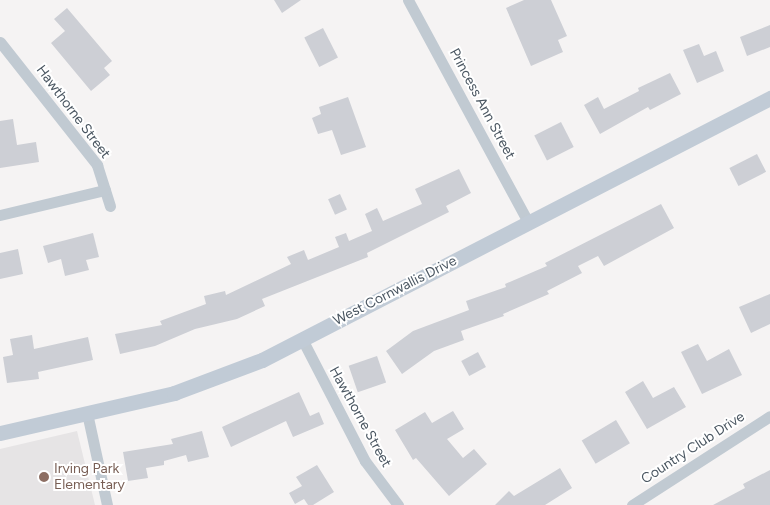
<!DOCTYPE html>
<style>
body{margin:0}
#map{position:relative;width:770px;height:505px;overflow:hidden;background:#f5f3f3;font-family:Figtree,sans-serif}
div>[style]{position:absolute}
.education>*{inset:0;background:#e6e4e5}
.building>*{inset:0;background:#cdcfd5;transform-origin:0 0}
.street>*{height:11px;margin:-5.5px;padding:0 5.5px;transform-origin:5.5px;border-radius:5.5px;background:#c1cad2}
.secondary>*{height:15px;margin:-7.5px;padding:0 7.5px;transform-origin:7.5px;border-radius:7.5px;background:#c1cbd6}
.dots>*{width:14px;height:14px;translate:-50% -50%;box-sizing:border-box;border:2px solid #fff;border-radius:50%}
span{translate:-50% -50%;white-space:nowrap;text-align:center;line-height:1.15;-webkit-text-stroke:4px #fff;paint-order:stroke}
.street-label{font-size:14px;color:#4a5661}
.education-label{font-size:14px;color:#785e54}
.left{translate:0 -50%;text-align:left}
</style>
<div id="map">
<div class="education">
<div style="clip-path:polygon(77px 431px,95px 505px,0 505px,0 449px)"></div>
</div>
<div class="building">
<div style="clip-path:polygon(274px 0,301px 0,282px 13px)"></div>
<div style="clip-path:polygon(524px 0,551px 0,567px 36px,558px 40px,563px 52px,531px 66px,506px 8px)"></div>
<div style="clip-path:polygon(67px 8px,112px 61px,104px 68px,110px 75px,91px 91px,51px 43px,65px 31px,54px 19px)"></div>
<div style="clip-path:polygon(770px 25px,770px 47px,747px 56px,740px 37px)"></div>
<div style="left:323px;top:28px;width:33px;height:21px;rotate:63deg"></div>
<div style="clip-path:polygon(699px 44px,704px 56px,716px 51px,724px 71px,697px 83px,683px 50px)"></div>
<div style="clip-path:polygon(670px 73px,681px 94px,650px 110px,648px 107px,600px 134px,584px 105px,598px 97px,604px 109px,639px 91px,638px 88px)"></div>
<div style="clip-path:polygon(348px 97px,366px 147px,341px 155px,332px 130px,318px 134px,312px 118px,321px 114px,319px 107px)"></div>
<div style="clip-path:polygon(13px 119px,17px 145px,36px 142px,39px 162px,0 168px,0 121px)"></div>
<div style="left:561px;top:122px;width:28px;height:30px;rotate:63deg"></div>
<div style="left:757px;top:154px;width:20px;height:31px;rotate:63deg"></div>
<div style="clip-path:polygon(459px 169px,471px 193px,446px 206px,449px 212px,367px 253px,368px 257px,262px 299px,265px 306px,237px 319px,195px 329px,155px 346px,120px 354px,115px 334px,162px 325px,160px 321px,206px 304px,204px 296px,225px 291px,226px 295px,291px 264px,287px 257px,304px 250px,308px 260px,339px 247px,335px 237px,346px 233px,349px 241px,372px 231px,365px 214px,377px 208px,383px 221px,422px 204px,415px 189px)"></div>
<div style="left:340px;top:194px;width:17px;height:13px;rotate:66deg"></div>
<div style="clip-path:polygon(661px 204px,674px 228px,604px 266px,598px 256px,578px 266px,582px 273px,547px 291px,549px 294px,503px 314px,504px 316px,461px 331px,464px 340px,434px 351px,402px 374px,386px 351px,413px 331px,469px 310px,466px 301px,506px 287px,505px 284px,547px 266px,545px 263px)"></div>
<div style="clip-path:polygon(93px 233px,99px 257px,86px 260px,89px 270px,65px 276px,61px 259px,48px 263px,43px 246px)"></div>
<div style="clip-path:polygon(18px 249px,23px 274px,0 279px,0 253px)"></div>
<div style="clip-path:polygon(770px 294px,770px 324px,751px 333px,739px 307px)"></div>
<div style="clip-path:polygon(32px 335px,34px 349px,88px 337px,93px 360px,38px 372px,39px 379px,7px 383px,3px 357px,13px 355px,10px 339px)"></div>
<div style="clip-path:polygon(698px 344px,707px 361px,729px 349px,742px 375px,702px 394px,681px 352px)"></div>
<div style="left:478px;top:352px;width:17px;height:19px;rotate:62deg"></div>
<div style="left:377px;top:356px;width:28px;height:30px;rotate:71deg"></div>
<div style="clip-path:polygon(643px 381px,653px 398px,674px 387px,686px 407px,647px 429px,625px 392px)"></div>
<div style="clip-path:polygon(299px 392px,310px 416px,319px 412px,324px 424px,293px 437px,286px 421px,231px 447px,222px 427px)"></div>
<div style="clip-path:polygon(453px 411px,464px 429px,447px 439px,463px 458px,474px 449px,487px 464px,449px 496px,416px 458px,413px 460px,395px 430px,425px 412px,432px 423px)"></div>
<div style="left:616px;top:420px;width:27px;height:40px;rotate:59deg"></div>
<div style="clip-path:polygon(202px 431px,209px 457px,188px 462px,186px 455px,164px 461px,164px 465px,146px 468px,148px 478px,128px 481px,123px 452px,173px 444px,171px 439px)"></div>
<div style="clip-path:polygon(317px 465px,334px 492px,313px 505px,308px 505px,304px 499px,295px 504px,289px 493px,302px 486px,296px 477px)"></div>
<div style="clip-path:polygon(560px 468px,572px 488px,545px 505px,495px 505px,509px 491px,514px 496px)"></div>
<div style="clip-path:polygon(770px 470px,770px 505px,713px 505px,745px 488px,743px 484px)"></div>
</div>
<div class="street">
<div style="left:408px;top:0;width:252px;rotate:61.6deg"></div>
<div style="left:0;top:42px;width:157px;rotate:51.7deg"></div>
<div style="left:97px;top:165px;width:43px;rotate:72.4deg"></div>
<div style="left:0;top:215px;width:108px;rotate:-13.4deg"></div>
<div style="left:302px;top:339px;width:137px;rotate:62.7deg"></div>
<div style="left:365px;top:461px;width:55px;rotate:53.1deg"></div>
<div style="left:87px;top:413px;width:94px;rotate:77.7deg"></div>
<div style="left:632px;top:505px;width:164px;rotate:-32.8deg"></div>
</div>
<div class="secondary">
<div style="left:0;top:433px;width:179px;rotate:-12.9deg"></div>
<div style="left:174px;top:393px;width:94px;rotate:-20.6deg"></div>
<div style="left:262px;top:360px;width:572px;rotate:-27.28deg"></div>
</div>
<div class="dots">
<div style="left:44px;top:477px;background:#8d6e63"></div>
</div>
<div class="street-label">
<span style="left:482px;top:104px;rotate:62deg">Princess Ann Street</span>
<span style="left:73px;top:112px;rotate:53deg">Hawthorne Street</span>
<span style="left:395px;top:291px;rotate:-27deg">West Cornwallis Drive</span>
<span style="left:360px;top:417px;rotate:61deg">Hawthorne Street</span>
<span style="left:693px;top:448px;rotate:-33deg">Country Club Drive</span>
</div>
<div class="education-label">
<span class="left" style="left:54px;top:477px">Irving Park<br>Elementary</span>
</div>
</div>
